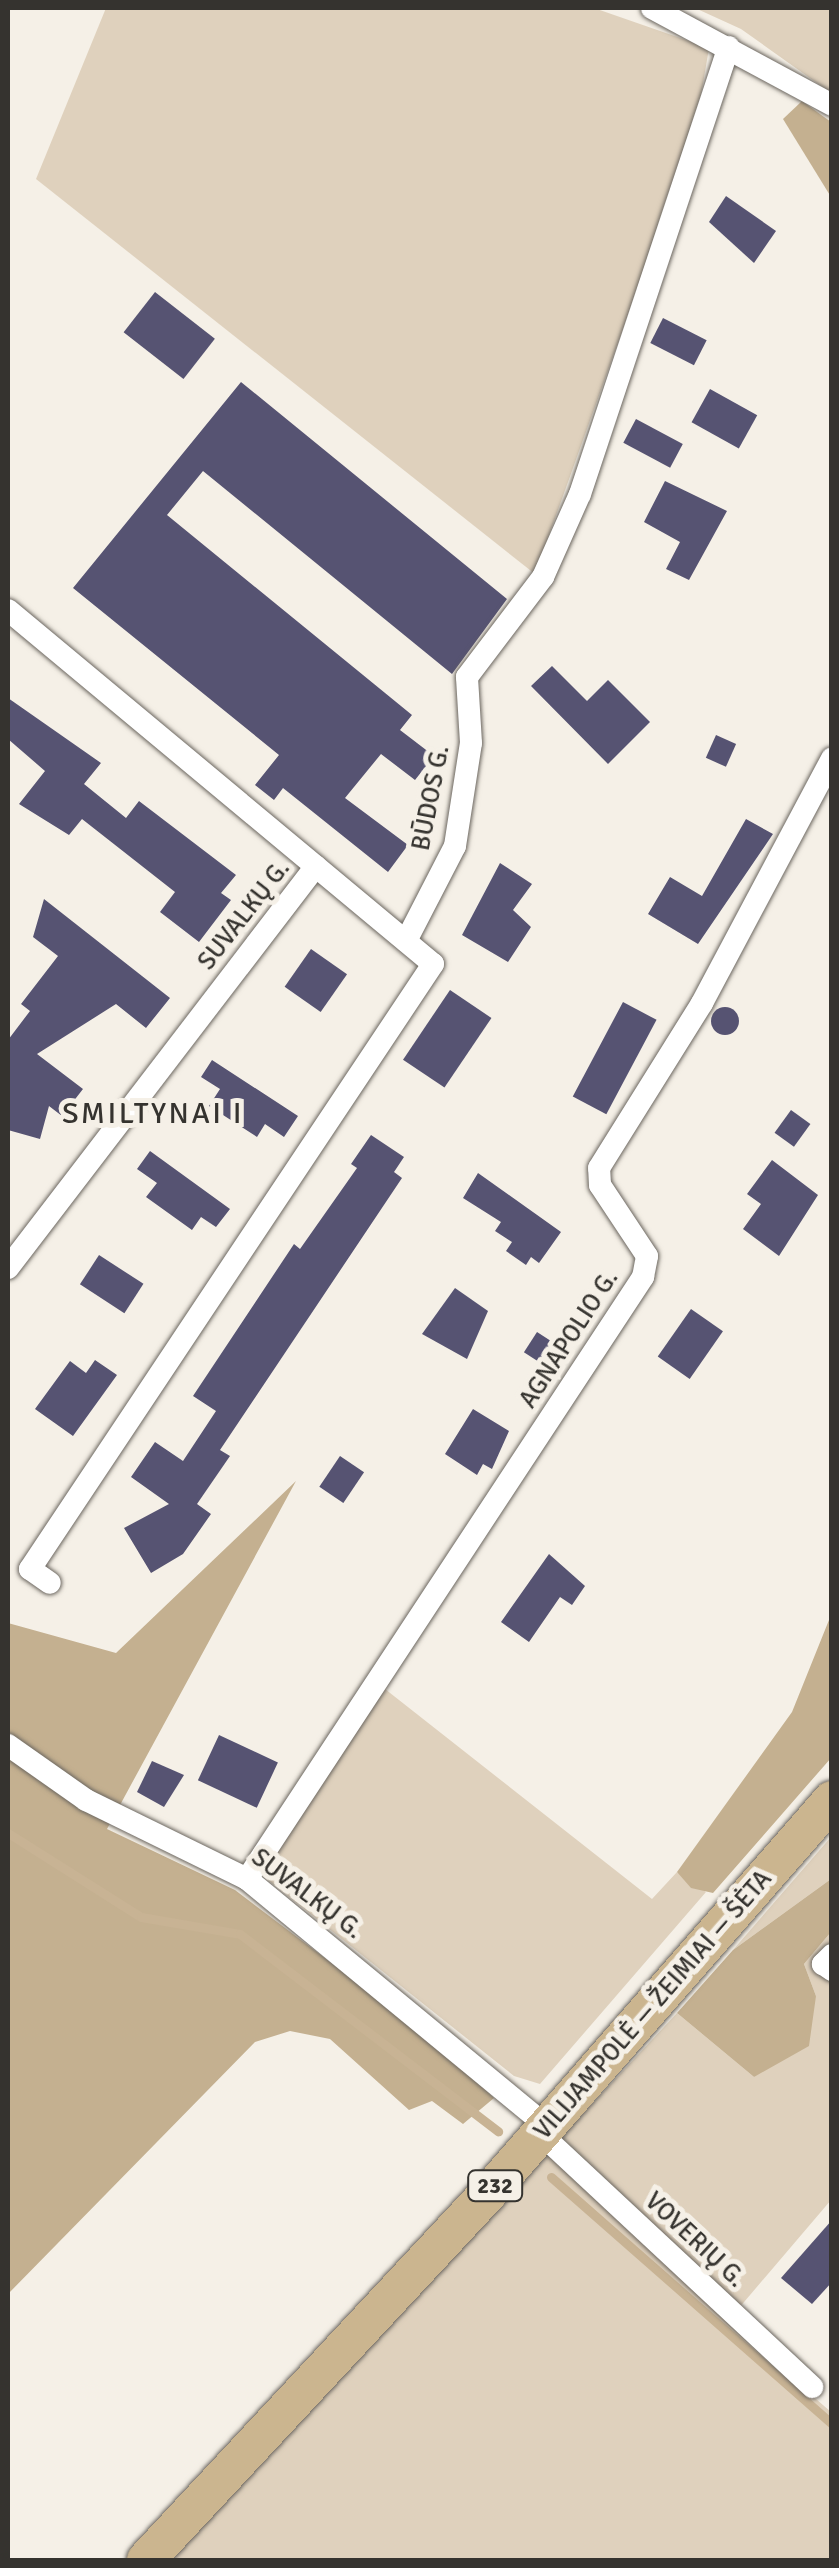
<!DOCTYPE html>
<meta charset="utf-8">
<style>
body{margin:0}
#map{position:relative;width:839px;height:2568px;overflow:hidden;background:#f5f0e7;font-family:Signika,sans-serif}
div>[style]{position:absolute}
.green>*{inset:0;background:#dfd1bd}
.forest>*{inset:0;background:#c4b090}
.stream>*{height:9px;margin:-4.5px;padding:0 4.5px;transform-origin:4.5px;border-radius:4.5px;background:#c8b394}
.building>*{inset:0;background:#565372;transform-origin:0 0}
.round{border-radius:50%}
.roads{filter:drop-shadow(0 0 2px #6b665f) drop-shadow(0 0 2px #6b665f)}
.minor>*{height:22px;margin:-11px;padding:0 11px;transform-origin:11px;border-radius:11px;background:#fff}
.primary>*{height:38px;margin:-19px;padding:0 19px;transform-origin:19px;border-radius:19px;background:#cbb58f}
span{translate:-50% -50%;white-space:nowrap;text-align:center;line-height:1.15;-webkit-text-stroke:10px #f5f0e7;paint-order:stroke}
.shield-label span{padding:2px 8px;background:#f5f0e7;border:2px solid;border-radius:8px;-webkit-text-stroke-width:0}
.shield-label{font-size:22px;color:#35332f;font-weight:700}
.street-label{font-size:25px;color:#35332f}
.quarter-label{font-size:30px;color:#35332f;letter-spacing:2.5px}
.frame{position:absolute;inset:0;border:10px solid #35332f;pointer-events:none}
</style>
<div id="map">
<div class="green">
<div style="clip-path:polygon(106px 8px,594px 8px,709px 48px,696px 125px,535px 574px,36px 179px)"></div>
<div style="clip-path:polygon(695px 8px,831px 8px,831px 93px,741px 29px)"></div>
<div style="clip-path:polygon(385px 1689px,652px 1899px,677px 1872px,706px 1892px,540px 2084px,514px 2076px,259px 1873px)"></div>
<div style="clip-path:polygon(831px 1837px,831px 1879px,733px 1950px)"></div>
<div style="clip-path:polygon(831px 1932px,831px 2200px,727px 2322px,831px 2412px,831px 2560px,167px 2560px,677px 2013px,754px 2077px,816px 1996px,804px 1964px)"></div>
</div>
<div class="forest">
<div style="clip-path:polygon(802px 101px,831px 122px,831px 197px,783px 119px)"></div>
<div style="clip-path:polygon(296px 1481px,107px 1829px,235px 1890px,420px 2030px,494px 2098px,463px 2124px,432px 2101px,409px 2110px,330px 2039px,290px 2031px,255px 2042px,8px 2294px,8px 1623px,116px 1653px)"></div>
<div style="clip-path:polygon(831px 1615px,831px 1758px,713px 1893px,691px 1888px,677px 1872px,792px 1712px)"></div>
<div style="clip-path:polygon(831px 1879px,831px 1932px,804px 1964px,816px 1996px,809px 2046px,754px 2077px,677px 2013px,733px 1950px)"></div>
</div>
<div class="stream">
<div style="left:8px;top:1833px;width:157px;rotate:32.3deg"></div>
<div style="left:141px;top:1917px;width:100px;rotate:9.7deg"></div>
<div style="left:240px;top:1934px;width:325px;rotate:37.4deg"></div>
<div style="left:551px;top:2177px;width:374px;rotate:41.3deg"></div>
</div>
<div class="building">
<div style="clip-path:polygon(726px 196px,776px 231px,754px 263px,709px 222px)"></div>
<div style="left:155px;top:292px;width:76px;height:51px;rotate:38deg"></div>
<div style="left:663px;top:318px;width:49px;height:28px;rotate:27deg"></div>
<div style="clip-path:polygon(241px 382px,507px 599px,452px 674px,203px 471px,167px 515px,412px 715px,400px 730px,434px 756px,415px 780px,381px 754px,345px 798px,408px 845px,388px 872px,283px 788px,274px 800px,255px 785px,279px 755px,73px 588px)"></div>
<div style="left:710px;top:389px;width:54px;height:38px;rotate:29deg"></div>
<div style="left:636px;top:419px;width:53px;height:27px;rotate:28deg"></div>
<div style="clip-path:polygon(665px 481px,727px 511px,689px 580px,666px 569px,680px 542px,644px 522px)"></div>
<div style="clip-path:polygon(552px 666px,587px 701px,608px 680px,650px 722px,608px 764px,531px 686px)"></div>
<div style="clip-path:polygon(8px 698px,101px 763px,84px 784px,126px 818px,139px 801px,236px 875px,221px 893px,231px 900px,199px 942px,160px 912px,175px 892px,82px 819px,69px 835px,19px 804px,45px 771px,8px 739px)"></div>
<div style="left:716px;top:735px;width:22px;height:25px;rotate:24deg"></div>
<div style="clip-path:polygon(746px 819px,773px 834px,698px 944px,648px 914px,670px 877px,702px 896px)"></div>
<div style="clip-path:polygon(500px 863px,532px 884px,513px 910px,531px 927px,508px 962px,462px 935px)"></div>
<div style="clip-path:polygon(44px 899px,170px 998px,146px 1028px,116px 1004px,37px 1054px,83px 1089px,62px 1116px,49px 1106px,40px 1139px,8px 1130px,8px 1040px,30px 1011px,21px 1004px,58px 956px,33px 937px)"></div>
<div style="left:311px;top:949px;width:44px;height:46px;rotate:35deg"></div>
<div style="left:450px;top:990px;width:50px;height:84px;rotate:34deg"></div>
<div style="left:623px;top:1002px;width:38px;height:107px;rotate:28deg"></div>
<div class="round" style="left:711px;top:1007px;width:28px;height:28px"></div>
<div style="clip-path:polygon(212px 1060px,298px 1116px,284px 1137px,265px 1124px,257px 1137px,209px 1106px,220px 1089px,201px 1077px)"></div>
<div style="left:791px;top:1110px;width:24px;height:28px;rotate:36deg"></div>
<div style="clip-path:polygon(371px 1135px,404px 1157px,394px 1172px,402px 1178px,220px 1450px,230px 1456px,197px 1504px,211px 1514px,183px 1554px,151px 1573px,124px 1528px,169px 1504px,131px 1477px,155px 1442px,183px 1461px,216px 1411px,193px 1396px,294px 1244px,300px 1249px,357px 1168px,351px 1164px)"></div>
<div style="clip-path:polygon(150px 1151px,230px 1209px,216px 1227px,201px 1217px,192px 1230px,146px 1197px,157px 1183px,137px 1169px)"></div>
<div style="clip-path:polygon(772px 1160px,818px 1195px,779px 1256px,743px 1229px,761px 1204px,747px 1194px)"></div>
<div style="clip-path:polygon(478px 1173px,561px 1232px,539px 1263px,531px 1257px,526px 1265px,506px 1251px,512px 1242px,495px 1231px,501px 1222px,463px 1198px)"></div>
<div style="left:99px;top:1255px;width:53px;height:35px;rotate:33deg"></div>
<div style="clip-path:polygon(455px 1288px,488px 1311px,467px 1359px,422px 1334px)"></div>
<div style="left:691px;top:1309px;width:39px;height:58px;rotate:35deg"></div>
<div style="left:537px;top:1332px;width:30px;height:24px;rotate:33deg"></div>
<div style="clip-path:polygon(95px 1360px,117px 1375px,73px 1436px,35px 1409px,70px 1361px,86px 1373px)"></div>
<div style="clip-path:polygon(473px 1409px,509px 1431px,492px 1469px,483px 1464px,477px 1475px,445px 1454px)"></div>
<div style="left:340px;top:1456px;width:29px;height:37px;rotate:34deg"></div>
<div style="clip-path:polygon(549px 1554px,585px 1586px,572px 1605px,560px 1597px,529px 1642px,501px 1622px)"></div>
<div style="left:219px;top:1735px;width:65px;height:50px;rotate:25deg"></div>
<div style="clip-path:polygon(152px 1761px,184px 1775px,164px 1807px,137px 1792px)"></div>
<div style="clip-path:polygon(832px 2220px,832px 2282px,812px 2304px,781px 2278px)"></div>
</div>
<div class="roads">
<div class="minor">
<div style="left:652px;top:8px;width:204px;rotate:28.3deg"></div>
<div style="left:8px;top:610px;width:553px;rotate:39.79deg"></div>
<div style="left:433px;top:964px;width:727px;rotate:123.67deg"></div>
<div style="left:30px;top:1569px;width:24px;rotate:35deg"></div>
<div style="left:406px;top:941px;width:107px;rotate:-62.7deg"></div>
<div style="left:455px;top:846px;width:104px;rotate:-81.2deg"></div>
<div style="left:471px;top:743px;width:66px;rotate:-93.5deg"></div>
<div style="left:467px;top:677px;width:126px;rotate:-52.8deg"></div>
<div style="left:543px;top:577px;width:91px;rotate:-66deg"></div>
<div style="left:580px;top:494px;width:471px;rotate:-71.6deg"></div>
<div style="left:8px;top:1268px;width:506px;rotate:-52.54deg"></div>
<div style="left:8px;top:1745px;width:95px;rotate:35.2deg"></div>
<div style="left:86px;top:1800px;width:179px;rotate:26.1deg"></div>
<div style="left:247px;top:1879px;width:389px;rotate:39.5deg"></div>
<div style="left:247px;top:1879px;width:721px;rotate:-56.66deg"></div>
<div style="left:643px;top:1277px;width:21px;rotate:-79deg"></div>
<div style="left:647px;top:1256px;width:85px;rotate:-123.5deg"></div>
<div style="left:600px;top:1185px;width:17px;rotate:-93deg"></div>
<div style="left:599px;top:1168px;width:195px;rotate:-58deg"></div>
<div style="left:702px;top:1003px;width:277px;rotate:-62deg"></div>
<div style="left:832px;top:1955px;width:13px;rotate:135deg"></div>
<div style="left:823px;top:1964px;width:11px;rotate:34deg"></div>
<div style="left:541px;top:2134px;width:371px;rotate:43deg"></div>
</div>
<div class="primary">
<div style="left:146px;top:2560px;width:506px;rotate:-47deg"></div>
<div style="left:491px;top:2190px;width:518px;rotate:-48.83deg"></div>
</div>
</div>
<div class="shield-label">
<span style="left:495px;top:2186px">232</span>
</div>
<div class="street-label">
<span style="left:431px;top:798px;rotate:-79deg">BŪDOS G.</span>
<span style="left:244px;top:915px;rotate:-52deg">SUVALKŲ G.</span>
<span style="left:569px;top:1339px;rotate:-57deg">AGNAPOLIO G.</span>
<span style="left:307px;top:1894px;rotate:37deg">SUVALKŲ G.</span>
<span style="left:653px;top:2005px;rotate:-49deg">VILIJAMPOLĖ — ŽEIMIAI — ŠĖTA</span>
<span style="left:695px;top:2240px;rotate:43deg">VOVERIŲ G.</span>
</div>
<div class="quarter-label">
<span style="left:153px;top:1114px">SMILTYNAI I</span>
</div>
<div class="frame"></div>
</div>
